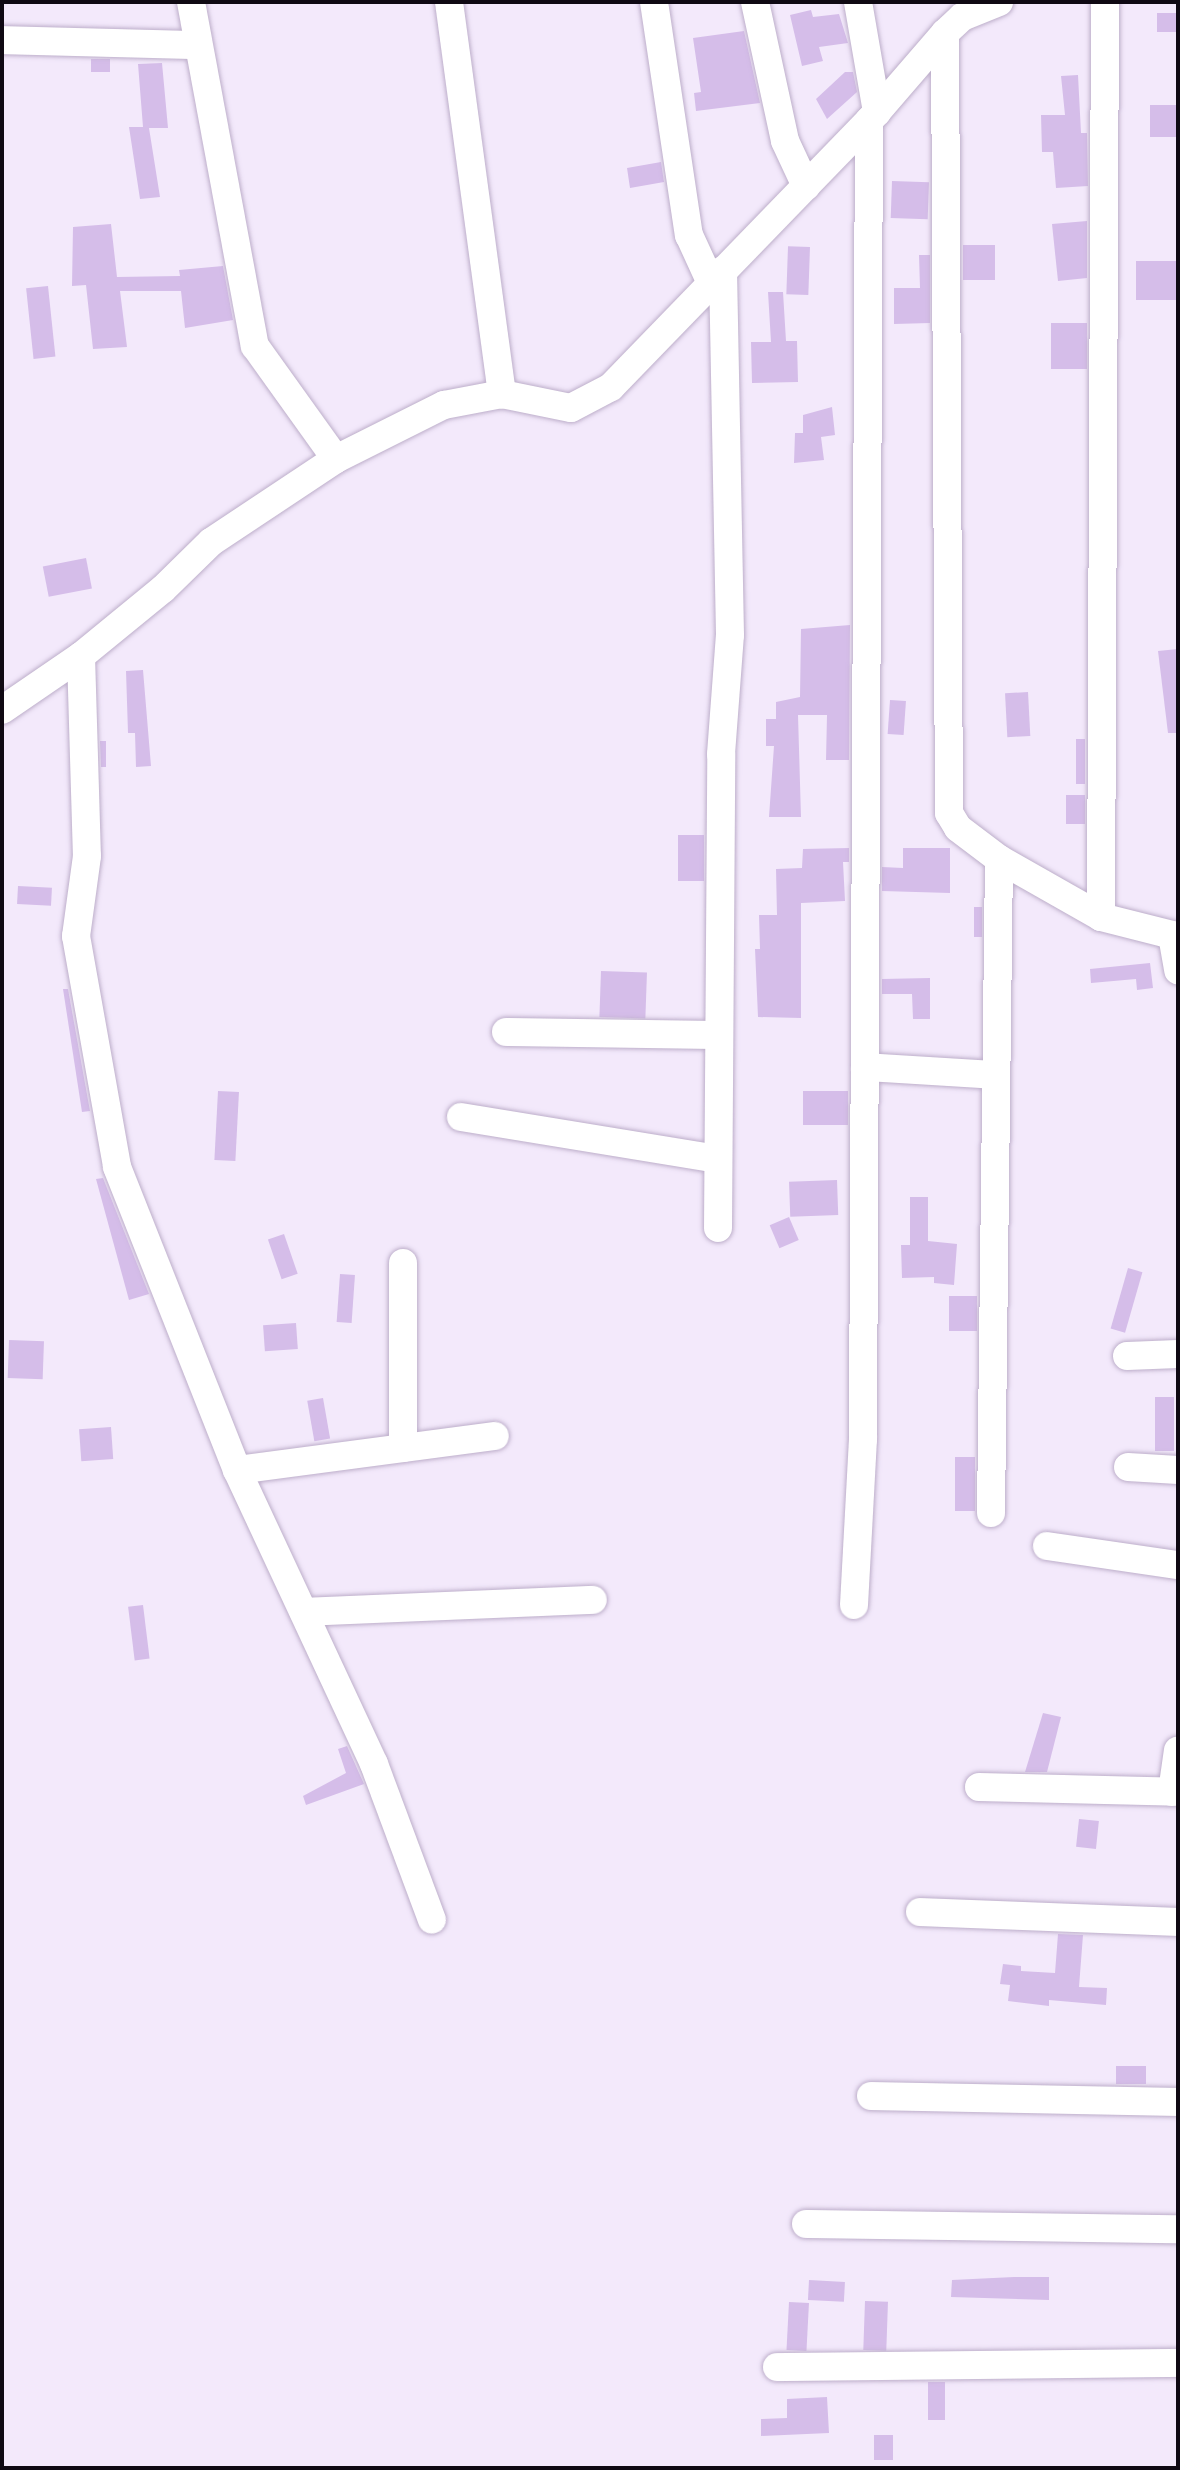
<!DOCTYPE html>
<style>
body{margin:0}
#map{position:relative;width:1180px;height:2470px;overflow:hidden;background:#f3e9fb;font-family:Cabin,sans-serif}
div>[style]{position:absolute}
.building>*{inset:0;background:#d5bde9;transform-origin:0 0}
.roads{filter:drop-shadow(0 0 2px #bdaeca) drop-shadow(0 0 2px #bdaeca)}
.minor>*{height:28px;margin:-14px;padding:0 14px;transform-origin:14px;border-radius:14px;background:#fff}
span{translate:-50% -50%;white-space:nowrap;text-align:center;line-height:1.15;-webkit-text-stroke:5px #f3e9fb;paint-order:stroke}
.frame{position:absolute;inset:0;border:4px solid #0f0913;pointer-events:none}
</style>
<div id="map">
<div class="building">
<div style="clip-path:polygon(811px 10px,813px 17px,839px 14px,848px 43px,819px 47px,823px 61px,802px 66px,790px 15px)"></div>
<div style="left:1178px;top:13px;width:19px;height:21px;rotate:90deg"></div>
<div style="clip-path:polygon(744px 31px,760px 103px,696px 111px,694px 93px,701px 92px,693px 38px)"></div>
<div style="left:91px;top:59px;width:19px;height:13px"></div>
<div style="clip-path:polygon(162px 63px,168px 128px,149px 128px,160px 197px,140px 199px,129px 127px,143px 127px,138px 64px)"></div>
<div style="clip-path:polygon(845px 72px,853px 72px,857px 92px,827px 119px,816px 99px)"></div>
<div style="clip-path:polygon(1078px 75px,1081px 133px,1087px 133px,1088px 186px,1056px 188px,1053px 152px,1042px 152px,1041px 115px,1065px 115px,1061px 76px)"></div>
<div style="left:1178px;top:105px;width:32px;height:28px;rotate:90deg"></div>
<div style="clip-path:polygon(661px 162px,666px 195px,664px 182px,630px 188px,627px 168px)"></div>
<div style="left:892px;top:181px;width:37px;height:37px;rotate:2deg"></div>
<div style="clip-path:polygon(1087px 221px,1087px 278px,1058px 281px,1052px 224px)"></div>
<div style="clip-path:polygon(111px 224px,117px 277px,180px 276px,179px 270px,223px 266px,233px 320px,185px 328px,181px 291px,120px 291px,127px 347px,93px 349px,86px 285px,72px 286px,73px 227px)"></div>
<div style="left:963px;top:245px;width:32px;height:35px"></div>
<div style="left:810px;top:247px;width:48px;height:22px;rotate:92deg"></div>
<div style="clip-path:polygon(919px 255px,930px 255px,930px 323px,894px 324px,894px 288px,920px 288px)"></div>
<div style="left:1178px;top:261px;width:39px;height:42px;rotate:90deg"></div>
<div style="left:48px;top:286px;width:71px;height:22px;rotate:84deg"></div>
<div style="clip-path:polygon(768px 292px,783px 292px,786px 341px,797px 341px,798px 382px,752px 383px,751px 342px,771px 342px)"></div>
<div style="left:1051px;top:323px;width:36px;height:46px"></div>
<div style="clip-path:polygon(832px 407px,835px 435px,821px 437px,824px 460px,794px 463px,795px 433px,803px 433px,803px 415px)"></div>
<div style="left:86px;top:558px;width:31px;height:44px;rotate:79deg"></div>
<div style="clip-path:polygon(850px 625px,849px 760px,826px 760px,827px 715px,798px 715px,801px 817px,769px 817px,774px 746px,766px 746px,766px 719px,776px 719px,776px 702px,800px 697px,801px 629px)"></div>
<div style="clip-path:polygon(1178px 649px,1178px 733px,1168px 733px,1158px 651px)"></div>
<div style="clip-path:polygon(143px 670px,151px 766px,136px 767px,135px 733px,128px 733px,126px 671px)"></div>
<div style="left:1028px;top:692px;width:44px;height:23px;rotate:87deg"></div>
<div style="left:890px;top:700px;width:16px;height:34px;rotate:4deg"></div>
<div style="left:1076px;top:739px;width:9px;height:45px"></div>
<div style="clip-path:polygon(100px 741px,106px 741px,106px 767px,101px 767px)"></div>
<div style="left:1066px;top:795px;width:19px;height:29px"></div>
<div style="left:704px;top:835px;width:46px;height:26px;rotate:90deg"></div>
<div style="clip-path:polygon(849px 848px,849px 862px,843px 862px,845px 901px,801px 903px,801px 1018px,758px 1017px,755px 949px,760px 949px,759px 915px,777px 915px,776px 869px,802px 868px,803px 849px)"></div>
<div style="clip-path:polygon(903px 848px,950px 848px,950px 893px,882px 891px,882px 867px,903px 868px)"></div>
<div style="left:18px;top:886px;width:34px;height:18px;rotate:3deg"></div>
<div style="left:974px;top:907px;width:8px;height:30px"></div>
<div style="clip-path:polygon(1150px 963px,1153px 988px,1137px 990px,1136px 979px,1091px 983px,1090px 969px)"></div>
<div style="left:601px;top:971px;width:46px;height:46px;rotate:2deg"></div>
<div style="clip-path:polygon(930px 978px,930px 1019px,913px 1019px,912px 994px,882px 994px,882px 979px)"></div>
<div style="clip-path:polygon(63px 989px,68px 989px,90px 1111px,82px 1112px)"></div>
<div style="left:218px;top:1091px;width:21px;height:69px;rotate:3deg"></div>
<div style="left:803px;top:1091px;width:45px;height:34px"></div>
<div style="clip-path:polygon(103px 1178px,149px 1294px,129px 1300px,96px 1179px)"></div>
<div style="left:837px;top:1180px;width:35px;height:48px;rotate:88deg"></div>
<div style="clip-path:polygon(910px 1197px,928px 1197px,928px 1241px,957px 1244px,954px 1285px,934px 1283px,934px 1277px,902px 1278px,901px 1245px,910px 1245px)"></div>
<div style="left:789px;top:1217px;width:25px;height:21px;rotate:67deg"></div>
<div style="left:284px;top:1234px;width:42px;height:17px;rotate:71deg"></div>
<div style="left:1128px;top:1268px;width:15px;height:63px;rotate:16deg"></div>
<div style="left:340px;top:1274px;width:15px;height:48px;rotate:4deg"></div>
<div style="left:949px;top:1296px;width:28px;height:35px"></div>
<div style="left:296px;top:1323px;width:26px;height:33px;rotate:86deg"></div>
<div style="left:9px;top:1340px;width:35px;height:38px;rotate:2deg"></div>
<div style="left:1155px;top:1397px;width:19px;height:54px"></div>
<div style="left:323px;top:1398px;width:41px;height:16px;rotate:80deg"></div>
<div style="left:111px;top:1427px;width:32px;height:32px;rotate:86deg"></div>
<div style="left:955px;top:1457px;width:20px;height:54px"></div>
<div style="left:143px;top:1605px;width:54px;height:15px;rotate:83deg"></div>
<div style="clip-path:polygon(1043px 1713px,1061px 1717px,1047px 1772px,1025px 1772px)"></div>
<div style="clip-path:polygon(347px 1746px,364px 1784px,306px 1805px,303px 1796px,346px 1773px,338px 1749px)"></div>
<div style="left:1079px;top:1819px;width:20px;height:28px;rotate:6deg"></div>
<div style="clip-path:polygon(1058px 1934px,1083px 1935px,1079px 1987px,1107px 1988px,1106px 2005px,1049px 2000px,1049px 2006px,1008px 2001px,1010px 1985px,1000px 1984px,1003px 1964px,1021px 1966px,1021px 1971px,1055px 1973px)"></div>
<div style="left:1116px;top:2066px;width:30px;height:18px"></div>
<div style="clip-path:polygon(1014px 2277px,1049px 2277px,1049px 2300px,951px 2297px,952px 2280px)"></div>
<div style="left:809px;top:2280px;width:36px;height:20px;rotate:3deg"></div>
<div style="left:865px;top:2301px;width:23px;height:49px;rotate:2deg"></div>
<div style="left:789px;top:2302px;width:20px;height:48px;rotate:3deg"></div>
<div style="left:928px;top:2382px;width:17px;height:38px"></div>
<div style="clip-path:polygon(827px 2397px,829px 2433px,761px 2436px,761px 2419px,787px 2418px,787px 2399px)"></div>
<div style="left:874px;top:2435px;width:19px;height:25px"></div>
</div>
<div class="roads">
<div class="minor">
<div style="left:191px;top:2px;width:350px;rotate:79.5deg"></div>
<div style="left:255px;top:346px;width:139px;rotate:54.4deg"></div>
<div style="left:449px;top:2px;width:396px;rotate:82.3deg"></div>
<div style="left:654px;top:2px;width:236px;rotate:81.5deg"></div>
<div style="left:689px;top:235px;width:53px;rotate:65.4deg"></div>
<div style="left:755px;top:2px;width:142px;rotate:77.8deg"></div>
<div style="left:785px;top:141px;width:50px;rotate:65deg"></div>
<div style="left:858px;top:2px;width:112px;rotate:80.2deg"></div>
<div style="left:945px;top:33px;width:780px;rotate:89.71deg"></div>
<div style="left:949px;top:813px;width:17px;rotate:59deg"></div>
<div style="left:958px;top:828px;width:51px;rotate:37.1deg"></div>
<div style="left:999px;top:859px;width:117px;rotate:29.6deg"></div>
<div style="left:1101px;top:917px;width:73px;rotate:14.2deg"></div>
<div style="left:1172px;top:935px;width:36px;rotate:80deg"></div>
<div style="left:2px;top:40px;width:195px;rotate:1.5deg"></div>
<div style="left:81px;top:656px;width:200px;rotate:88.3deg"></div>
<div style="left:87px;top:856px;width:81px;rotate:97.8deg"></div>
<div style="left:76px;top:936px;width:235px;rotate:79.9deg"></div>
<div style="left:117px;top:1167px;width:326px;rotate:68.4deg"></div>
<div style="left:237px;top:1470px;width:324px;rotate:65deg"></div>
<div style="left:374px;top:1764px;width:166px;rotate:69.6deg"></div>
<div style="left:2px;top:710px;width:96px;rotate:-34.4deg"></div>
<div style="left:81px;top:656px;width:106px;rotate:-39.3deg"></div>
<div style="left:163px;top:589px;width:67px;rotate:-44.4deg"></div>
<div style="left:211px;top:542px;width:150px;rotate:-33.6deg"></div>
<div style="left:336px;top:459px;width:121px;rotate:-26.6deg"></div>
<div style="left:444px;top:405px;width:59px;rotate:-10.7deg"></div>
<div style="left:502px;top:394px;width:70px;rotate:11.5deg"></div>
<div style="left:571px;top:408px;width:45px;rotate:-27.7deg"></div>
<div style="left:611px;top:387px;width:371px;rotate:-45.9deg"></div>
<div style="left:869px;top:121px;width:116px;rotate:-49.2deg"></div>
<div style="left:945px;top:33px;width:23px;rotate:-43deg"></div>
<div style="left:962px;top:17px;width:40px;rotate:-22deg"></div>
<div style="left:1101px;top:917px;width:915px;rotate:-89.75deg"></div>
<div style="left:506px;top:1032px;width:212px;rotate:0.8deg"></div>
<div style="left:865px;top:1067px;width:131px;rotate:3.5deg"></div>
<div style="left:461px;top:1117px;width:260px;rotate:9.3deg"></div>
<div style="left:718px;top:1228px;width:474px;rotate:-89.6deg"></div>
<div style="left:721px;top:754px;width:119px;rotate:-85.7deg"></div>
<div style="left:730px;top:635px;width:365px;rotate:-91.1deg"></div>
<div style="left:403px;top:1263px;width:185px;rotate:90deg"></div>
<div style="left:1127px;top:1356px;width:51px;rotate:-2.2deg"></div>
<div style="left:1128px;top:1467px;width:50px;rotate:3.4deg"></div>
<div style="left:237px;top:1470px;width:260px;rotate:-7.5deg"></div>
<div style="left:991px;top:1513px;width:654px;rotate:-89.3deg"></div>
<div style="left:1047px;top:1546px;width:132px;rotate:8.3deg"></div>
<div style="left:854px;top:1605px;width:166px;rotate:-86.9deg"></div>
<div style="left:863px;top:1439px;width:1318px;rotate:-89.74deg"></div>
<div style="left:304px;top:1612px;width:289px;rotate:-2.4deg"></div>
<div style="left:979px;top:1787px;width:199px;rotate:1.4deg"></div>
<div style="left:1172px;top:1792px;width:42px;rotate:-81.9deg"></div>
<div style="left:920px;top:1912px;width:258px;rotate:2.2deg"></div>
<div style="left:871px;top:2096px;width:307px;rotate:1.1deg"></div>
<div style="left:806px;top:2224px;width:372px;rotate:0.8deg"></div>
<div style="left:777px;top:2367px;width:401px;rotate:-0.6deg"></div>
</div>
</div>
<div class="frame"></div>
</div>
